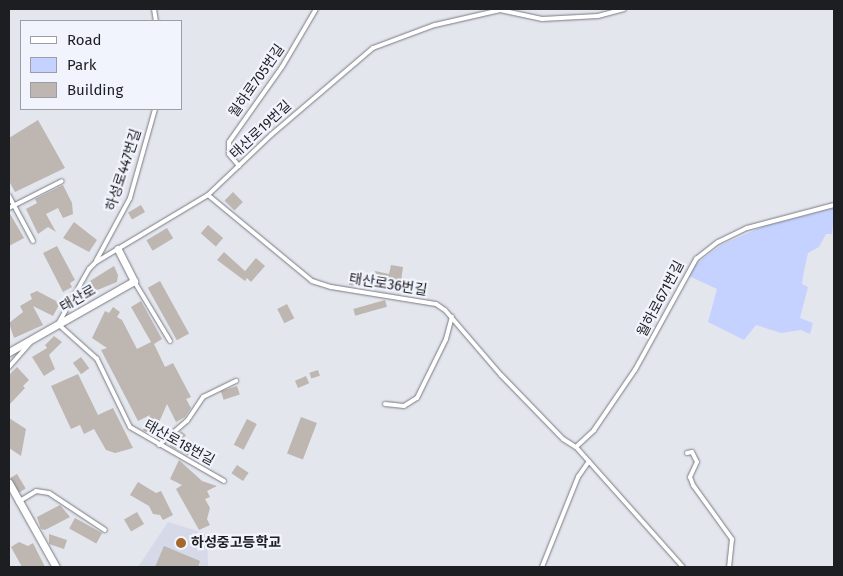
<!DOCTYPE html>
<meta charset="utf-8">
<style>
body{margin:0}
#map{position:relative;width:843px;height:576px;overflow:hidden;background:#e4e6ee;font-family:"Fira Sans","Noto Sans KR",sans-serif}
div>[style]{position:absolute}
.built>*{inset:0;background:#d5d9e8}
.green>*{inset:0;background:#c5d1fe}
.building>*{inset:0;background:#bdb6b1;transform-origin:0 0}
.roads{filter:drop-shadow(0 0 1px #787a81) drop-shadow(0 0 1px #787a81)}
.lane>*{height:4px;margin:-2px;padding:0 2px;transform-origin:2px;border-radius:2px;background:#fff}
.street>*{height:7px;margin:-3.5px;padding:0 3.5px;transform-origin:3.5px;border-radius:3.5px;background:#fff}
.dots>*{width:14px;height:14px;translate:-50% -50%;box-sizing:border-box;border:2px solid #f1f4fc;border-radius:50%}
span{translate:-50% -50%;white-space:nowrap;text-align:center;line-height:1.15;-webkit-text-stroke:4.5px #f1f4fc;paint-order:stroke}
.street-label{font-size:14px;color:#1d1e21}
.poi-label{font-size:14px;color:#1d1e21;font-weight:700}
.left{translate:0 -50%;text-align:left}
.frame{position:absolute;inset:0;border:10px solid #1d1e21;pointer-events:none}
.legend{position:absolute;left:20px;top:20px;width:162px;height:90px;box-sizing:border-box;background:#f1f4fc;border:1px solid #9c9ea4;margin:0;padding:6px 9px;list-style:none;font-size:15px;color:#1d1e21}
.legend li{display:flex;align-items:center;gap:10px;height:25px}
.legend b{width:25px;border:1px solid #9c9ea4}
</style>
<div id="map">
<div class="built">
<div style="clip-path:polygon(168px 522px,207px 534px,208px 567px,138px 567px)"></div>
</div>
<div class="green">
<div style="clip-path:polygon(834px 208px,832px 234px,826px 234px,819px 247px,808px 253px,804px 271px,802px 284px,808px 287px,800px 318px,813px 323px,810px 334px,801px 330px,781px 333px,756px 325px,744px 340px,708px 322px,717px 289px,689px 276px,696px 264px,721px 245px,764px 226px)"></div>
</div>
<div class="building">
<div style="clip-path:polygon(38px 120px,65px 168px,15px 192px,9px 181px,9px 138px)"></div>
<div style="clip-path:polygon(63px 185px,72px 203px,73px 214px,63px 218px,58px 208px,46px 214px,56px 232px,48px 227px,38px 234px,26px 209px,37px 203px,35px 199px)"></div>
<div style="left:233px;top:192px;width:14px;height:12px;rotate:45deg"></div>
<div style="left:141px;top:205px;width:8px;height:15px;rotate:60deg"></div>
<div style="clip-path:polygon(9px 212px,24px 238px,9px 246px)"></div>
<div style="clip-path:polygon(74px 222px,97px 240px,89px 252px,63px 238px)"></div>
<div style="left:208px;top:225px;width:20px;height:11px;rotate:41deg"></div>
<div style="left:167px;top:228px;width:12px;height:24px;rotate:59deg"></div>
<div style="clip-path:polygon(57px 246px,75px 280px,70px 283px,72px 287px,63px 292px,43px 253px)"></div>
<div style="clip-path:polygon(224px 252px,245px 271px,256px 258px,265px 266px,251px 282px,247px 278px,245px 281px,217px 260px)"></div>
<div style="clip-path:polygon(391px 265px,403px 267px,400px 289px,374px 280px,375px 271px,389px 274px)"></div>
<div style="clip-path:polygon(114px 266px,118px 275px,117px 282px,95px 291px,90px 281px)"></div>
<div style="left:351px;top:274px;width:17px;height:11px;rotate:10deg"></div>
<div style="left:160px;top:281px;width:60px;height:14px;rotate:61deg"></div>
<div style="clip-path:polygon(37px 291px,60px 303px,53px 316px,33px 306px,43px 325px,14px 338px,9px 323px,23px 312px,20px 306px,32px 299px,30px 294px)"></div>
<div style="left:385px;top:300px;width:7px;height:33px;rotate:74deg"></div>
<div style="clip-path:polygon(141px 301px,162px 339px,154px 344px,165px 367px,173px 363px,191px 397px,186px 399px,191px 408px,185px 417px,176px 422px,167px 404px,153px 436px,143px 430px,150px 415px,138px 421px,101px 350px,107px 348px,92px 338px,105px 311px,109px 313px,113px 307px,120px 312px,117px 317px,122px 320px,137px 349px,151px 342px,131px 307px)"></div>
<div style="left:287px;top:304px;width:16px;height:11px;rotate:63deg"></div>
<div style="clip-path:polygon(54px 336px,62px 342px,49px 355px,55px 369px,44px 376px,32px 357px,47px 348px,45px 345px)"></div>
<div style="left:81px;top:357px;width:14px;height:10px;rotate:54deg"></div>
<div style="clip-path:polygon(17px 367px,29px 380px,23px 386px,25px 388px,9px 405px,9px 375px)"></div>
<div style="left:318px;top:370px;width:6px;height:9px;rotate:72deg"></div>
<div style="clip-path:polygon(78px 374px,98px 415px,113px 408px,133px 448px,115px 453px,106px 450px,94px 429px,84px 434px,80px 425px,71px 429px,51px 386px)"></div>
<div style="left:306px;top:376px;width:8px;height:12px;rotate:67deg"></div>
<div style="left:237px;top:386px;width:9px;height:17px;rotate:72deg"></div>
<div style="left:301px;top:417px;width:17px;height:39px;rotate:21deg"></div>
<div style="clip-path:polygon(9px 418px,26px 429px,21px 456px,9px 448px)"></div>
<div style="left:247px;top:419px;width:11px;height:29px;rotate:27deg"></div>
<div style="clip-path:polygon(181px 431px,186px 435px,184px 438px,197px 444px,191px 457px,170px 446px)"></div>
<div style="clip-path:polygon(179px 460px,202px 481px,217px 486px,207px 491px,210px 497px,205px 499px,210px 508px,207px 519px,210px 525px,199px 530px,176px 489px,182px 485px,170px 479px)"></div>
<div style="left:237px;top:465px;width:14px;height:10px;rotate:34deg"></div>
<div style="left:17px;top:474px;width:17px;height:8px;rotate:59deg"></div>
<div style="clip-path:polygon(138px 482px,156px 493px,161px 491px,173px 515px,163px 520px,160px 515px,153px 514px,149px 506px,130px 495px)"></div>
<div style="clip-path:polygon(60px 505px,70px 517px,45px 530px,41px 529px,37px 517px)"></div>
<div style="left:137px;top:512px;width:14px;height:15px;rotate:60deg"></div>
<div style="left:75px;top:518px;width:31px;height:12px;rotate:29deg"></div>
<div style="clip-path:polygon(49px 534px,67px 540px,64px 549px,49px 544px)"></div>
<div style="clip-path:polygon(19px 542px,28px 546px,33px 543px,45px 567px,22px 567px,11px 547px)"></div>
<div style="clip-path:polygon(164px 546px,200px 561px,198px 567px,155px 567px)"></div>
</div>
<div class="roads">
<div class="lane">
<div style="left:154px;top:9px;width:12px;rotate:81deg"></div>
<div style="left:239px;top:166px;width:16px;rotate:-130deg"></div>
<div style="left:229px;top:154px;width:12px;rotate:-90deg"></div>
<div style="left:229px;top:142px;width:92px;rotate:-54.8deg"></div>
<div style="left:282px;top:67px;width:67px;rotate:-59.6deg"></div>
<div style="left:208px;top:195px;width:135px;rotate:39.6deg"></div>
<div style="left:312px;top:281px;width:20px;rotate:18deg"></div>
<div style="left:331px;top:287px;width:106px;rotate:9.2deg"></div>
<div style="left:436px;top:304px;width:11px;rotate:34deg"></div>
<div style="left:445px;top:310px;width:86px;rotate:49.3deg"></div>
<div style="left:501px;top:375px;width:89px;rotate:45.9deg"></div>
<div style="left:563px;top:439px;width:15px;rotate:32deg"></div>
<div style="left:576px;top:447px;width:161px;rotate:48.3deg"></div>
<div style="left:9px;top:196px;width:51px;rotate:61.9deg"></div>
<div style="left:9px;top:208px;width:59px;rotate:-27deg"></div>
<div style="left:96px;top:261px;width:72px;rotate:-61.6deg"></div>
<div style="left:130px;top:198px;width:92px;rotate:-74.3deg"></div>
<div style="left:134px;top:281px;width:70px;rotate:59deg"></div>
<div style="left:9px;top:367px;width:35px;rotate:-49deg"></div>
<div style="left:385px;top:404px;width:19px;rotate:6deg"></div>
<div style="left:404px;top:406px;width:15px;rotate:-32deg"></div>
<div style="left:417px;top:398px;width:66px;rotate:-63.8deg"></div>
<div style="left:446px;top:339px;width:23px;rotate:-75deg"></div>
<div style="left:159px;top:445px;width:37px;rotate:-41deg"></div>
<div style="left:187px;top:421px;width:29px;rotate:-56deg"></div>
<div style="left:203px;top:397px;width:37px;rotate:-26deg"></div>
<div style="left:576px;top:447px;width:25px;rotate:-43deg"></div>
<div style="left:594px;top:430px;width:73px;rotate:-55.7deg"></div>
<div style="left:635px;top:370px;width:127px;rotate:-61.2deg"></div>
<div style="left:696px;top:259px;width:28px;rotate:-38deg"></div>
<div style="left:718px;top:242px;width:32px;rotate:-26deg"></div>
<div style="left:747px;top:228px;width:90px;rotate:-14.8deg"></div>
<div style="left:687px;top:453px;width:5px;rotate:-11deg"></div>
<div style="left:692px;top:452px;width:11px;rotate:63deg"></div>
<div style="left:697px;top:462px;width:17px;rotate:115deg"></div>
<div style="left:690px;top:477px;width:9px;rotate:69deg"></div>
<div style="left:693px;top:485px;width:67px;rotate:54.2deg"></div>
<div style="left:732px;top:539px;width:28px;rotate:96deg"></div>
<div style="left:224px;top:481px;width:108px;rotate:-150.1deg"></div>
<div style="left:130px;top:427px;width:76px;rotate:-115.9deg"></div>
<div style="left:97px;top:359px;width:52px;rotate:-138.1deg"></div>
<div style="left:58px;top:324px;width:63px;rotate:-60.6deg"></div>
<div style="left:89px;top:269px;width:10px;rotate:-45deg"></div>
<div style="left:96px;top:262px;width:131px;rotate:-30.9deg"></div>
<div style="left:208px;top:195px;width:87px;rotate:-43.6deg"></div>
<div style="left:271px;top:135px;width:134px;rotate:-40.5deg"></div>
<div style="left:373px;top:48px;width:66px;rotate:-20.4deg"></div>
<div style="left:435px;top:25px;width:67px;rotate:-13deg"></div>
<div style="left:500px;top:10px;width:43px;rotate:12.1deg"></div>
<div style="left:542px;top:19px;width:56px;rotate:-3.1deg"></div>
<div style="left:598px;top:16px;width:27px;rotate:-15deg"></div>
<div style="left:18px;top:502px;width:21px;rotate:-31deg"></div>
<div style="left:36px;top:491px;width:13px;rotate:9deg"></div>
<div style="left:49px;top:493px;width:67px;rotate:33.5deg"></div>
<div style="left:542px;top:567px;width:97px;rotate:-68.2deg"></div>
<div style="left:578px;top:477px;width:19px;rotate:-55deg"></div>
</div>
<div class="street">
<div style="left:9px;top:352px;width:144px;rotate:-29.6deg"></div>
<div style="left:134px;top:281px;width:36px;rotate:-117deg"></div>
<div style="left:9px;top:483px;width:96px;rotate:60.8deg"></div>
</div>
</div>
<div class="dots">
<div style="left:181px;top:543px;background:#a5682c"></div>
</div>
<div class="street-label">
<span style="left:257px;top:81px;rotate:-55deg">월하로705번길</span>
<span style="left:261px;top:130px;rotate:-43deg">태산로19번길</span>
<span style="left:124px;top:170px;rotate:-72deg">하성로447번길</span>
<span style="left:388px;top:285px;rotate:9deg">태산로36번길</span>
<span style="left:78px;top:299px;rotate:-30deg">태산로</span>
<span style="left:661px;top:299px;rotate:-62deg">월하로671번길</span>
<span style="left:179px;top:443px;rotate:29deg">태산로18번길</span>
</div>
<div class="poi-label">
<span class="left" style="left:191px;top:543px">하성중고등학교</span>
</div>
<div class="frame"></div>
<ul class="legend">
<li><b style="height:6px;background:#fff"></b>Road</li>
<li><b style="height:14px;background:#c5d1fe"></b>Park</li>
<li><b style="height:14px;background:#bdb6b1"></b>Building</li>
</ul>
</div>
